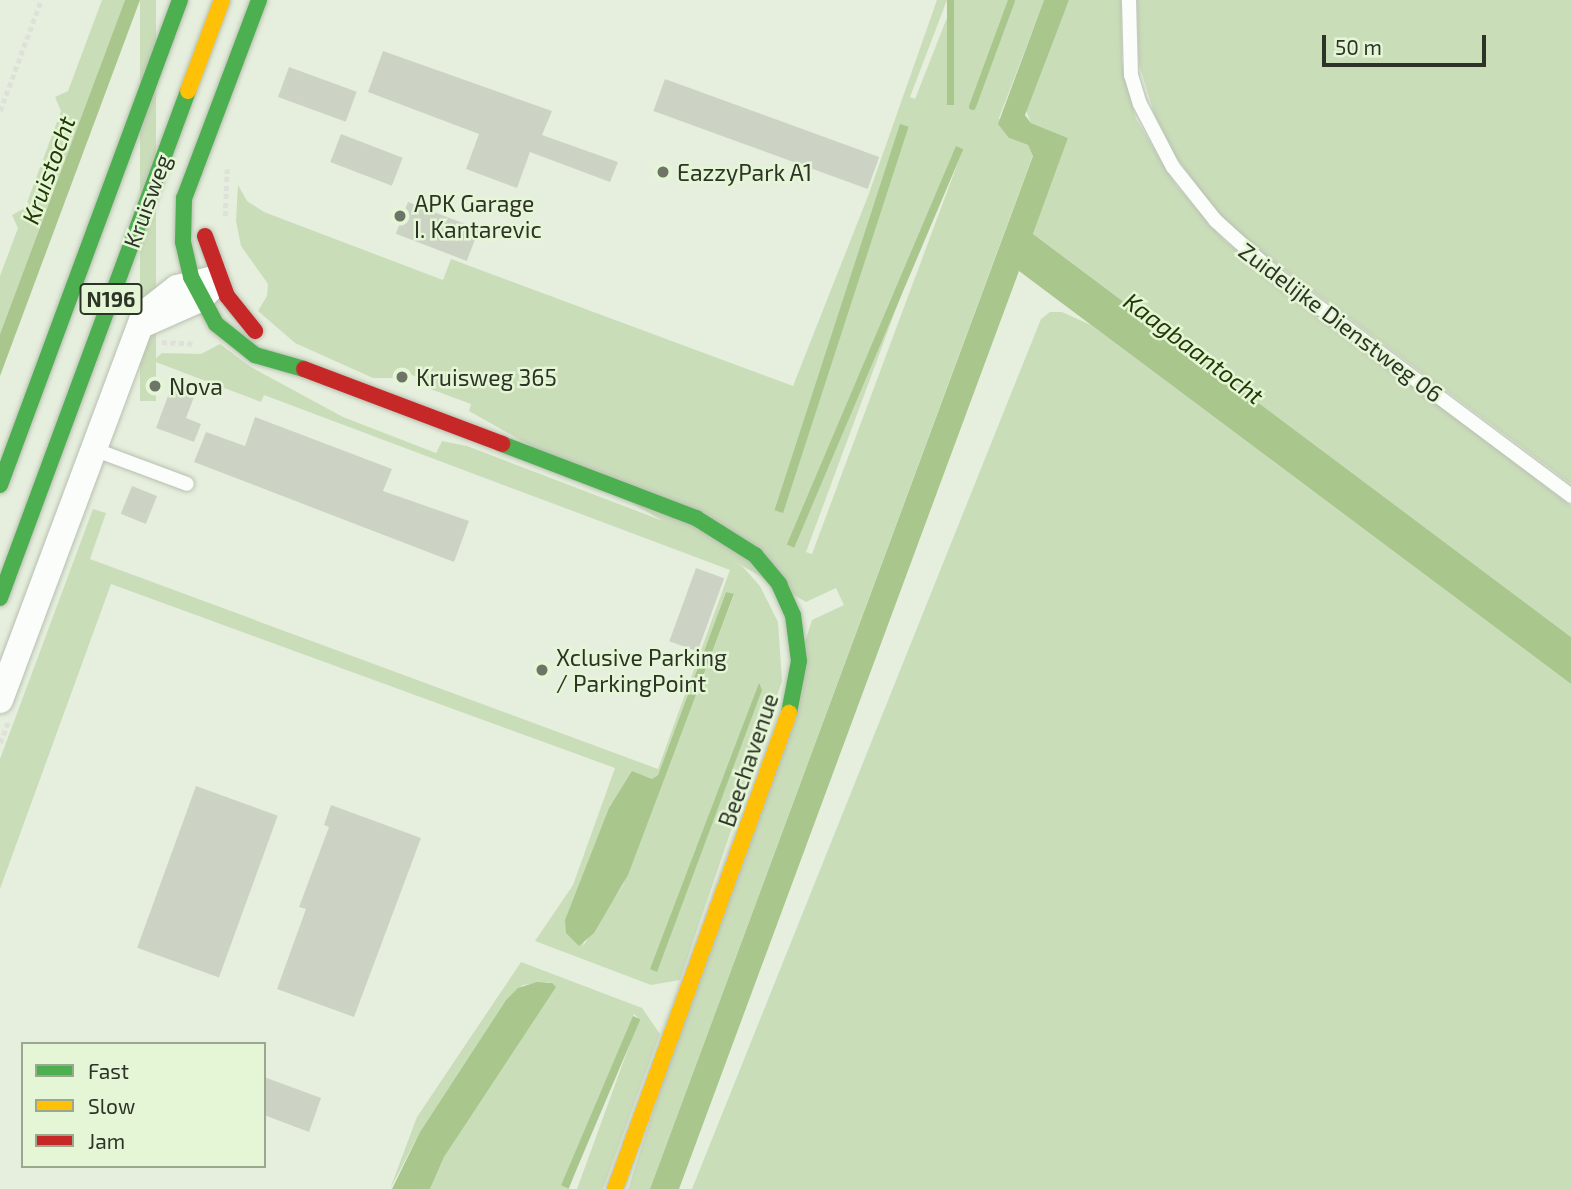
<!DOCTYPE html>
<style>
body{margin:0}
#map{position:relative;width:1571px;height:1189px;overflow:hidden;background:#e6efdd;font-family:"Exo 2",sans-serif}
div>[style]{position:absolute}
.green>*{inset:0;background:#caddb9;transform-origin:0 0}
.water>*{inset:0;background:#a9c68d;transform-origin:0 0}
.stream>*{height:7px;margin:-3.5px;padding:0 3.5px;transform-origin:3.5px;border-radius:3.5px;background:#a9c68d}
.building>*{inset:0;background:#ccd3c5;transform-origin:0 0}
.path>*{height:4.5px;margin-top:-2.25px;transform-origin:0;background:repeating-linear-gradient(90deg,#dee1da 0 5px,transparent 0 8.5px)}
.roads{filter:drop-shadow(0 0 2px #b8bfb1) drop-shadow(0 0 2px #b8bfb1)}
.lane>*{height:14px;margin:-7px;padding:0 7px;transform-origin:7px;border-radius:7px;background:#fbfdfa}
.street>*{height:26px;margin:-13px;padding:0 13px;transform-origin:13px;border-radius:13px;background:#fbfdfa}
.fast>*{height:16px;margin:-8px;padding:0 8px;transform-origin:8px;border-radius:8px;background:#4caf50}
.slow>*{height:16px;margin:-8px;padding:0 8px;transform-origin:8px;border-radius:8px;background:#ffc107}
.jam>*{height:16px;margin:-8px;padding:0 8px;transform-origin:8px;border-radius:8px;background:#c62828}
.dots>*{width:19px;height:19px;translate:-50% -50%;box-sizing:border-box;border:4px solid #e5f6d6;border-radius:50%}
span{translate:-50% -50%;white-space:nowrap;text-align:center;line-height:1.15;-webkit-text-stroke:5px #e5f6d6;paint-order:stroke}
.shield-label span{padding:2px 5px;background:#e5f6d6;border:2px solid;border-radius:5px;-webkit-text-stroke-width:0}
.shield-label{font-size:21px;color:#2d3427;font-weight:700}
.poi-label{font-size:23px;color:#2d3427}
.left{translate:0 -50%;text-align:left}
.street-label{font-size:23px;color:#2d3427}
.water-label{font-size:24px;color:#223903;font-style:italic}
.legend{position:absolute;left:21px;top:1042px;width:245px;height:126px;box-sizing:border-box;background:#e5f6d6;border:2px solid #9ba890;margin:0;padding:9px 12px;list-style:none;font-size:21px;color:#2d3427}
.legend li{display:flex;align-items:center;gap:14px;height:35px}
.legend b{width:35px;border:2px solid #9ba890}
.scale{position:absolute;left:1322px;top:35px;width:164px;height:32px;box-sizing:border-box;border:4px solid #2d3427;border-top:0;padding-left:9px;font-size:21px;line-height:24px;white-space:nowrap;color:#2d3427;-webkit-text-stroke:5px #e5f6d6;paint-order:stroke}
</style>
<div id="map">
<div class="green">
<div style="clip-path:polygon(102px 0,125px 0,0 334px,0 276px,18px 228px,12px 215px,25px 208px,61px 111px,55px 97px,68px 91px)"></div>
<div style="left:140px;top:0;width:16px;height:401px"></div>
<div style="clip-path:polygon(evenodd,937px 0,947px 0,910px 97px,915px 99px,954px 0,1044px 0,999px 118px,1009px 138px,1028px 145px,1033px 155px,650px 1189px,628px 1189px,812px 620px,844px 605px,836px 588px,806px 602px,469px 411px,471px 404px,425px 387px,427px 381px,402px 371px,399px 378px,373px 378px,295px 343px,258px 311px,267px 296px,268px 284px,241px 246px,236px 221px,238px 185px,247px 201px,264px 212px,443px 280px,451px 259px,793px 386px,868px 196px,937px 0,956px 147px,963px 149px,812px 554px,806px 552px,956px 147px)"></div>
<div style="clip-path:polygon(1069px 0,1121px 0,1122px 61px,1136px 119px,1176px 185px,1224px 240px,1571px 506px,1571px 637px,1033px 234px,1068px 138px,1031px 123px,1025px 108px)"></div>
<div style="clip-path:polygon(1137px 0,1571px 0,1571px 484px,1246px 241px,1213px 207px,1176px 157px,1154px 113px,1139px 64px)"></div>
<div style="clip-path:polygon(1050px 312px,1062px 312px,1091px 325px,1571px 684px,1571px 1189px,692px 1189px,1041px 319px)"></div>
<div style="clip-path:polygon(evenodd,220px 344px,251px 367px,343px 417px,436px 453px,442px 441px,467px 446px,684px 529px,743px 567px,760px 586px,778px 622px,782px 681px,680px 980px,651px 985px,535px 941px,573px 885px,615px 768px,111px 584px,0 889px,0 759px,93px 509px,106px 513px,90px 559px,658px 769px,730px 570px,264px 395px,261px 402px,153px 361px,162px 353px,201px 354px,220px 344px,726px 592px,734px 595px,623px 885px,583px 946px,611px 804px,621px 796px,632px 772px,652px 779px,658px 775px,726px 592px)"></div>
<div style="clip-path:polygon(521px 962px,642px 1008px,660px 1034px,603px 1189px,577px 1189px,639px 1019px,634px 1014px,569px 1189px,430px 1189px,444px 1157px,552px 983px,547px 982px,523px 985px,506px 1000px,420px 1132px,390px 1189px,417px 1117px)"></div>
</div>
<div class="water">
<div style="clip-path:polygon(125px 0,140px 0,0 376px,0 334px)"></div>
<div style="left:947px;top:0;width:7px;height:105px"></div>
<div style="clip-path:polygon(1044px 0,1069px 0,1025px 115px,1031px 123px,1068px 138px,1033px 234px,1571px 637px,1571px 684px,1019px 271px,679px 1189px,650px 1189px,1033px 156px,1028px 145px,1009px 138px,998px 124px)"></div>
<div style="left:900px;top:124px;width:9px;height:406px;rotate:18deg"></div>
<div style="left:956px;top:146px;width:8px;height:433px;rotate:23deg"></div>
<div style="clip-path:polygon(726px 592px,734px 594px,628px 875px,594px 933px,579px 946px,566px 933px,565px 920px,609px 808px,632px 771px,652px 779px,658px 775px)"></div>
<div style="clip-path:polygon(759px 683px,762px 690px,657px 972px,650px 969px)"></div>
<div style="clip-path:polygon(537px 982px,552px 983px,556px 987px,444px 1157px,430px 1189px,392px 1189px,420px 1132px,506px 1000px,518px 988px)"></div>
<div style="left:633px;top:1016px;width:8px;height:184px;rotate:23deg"></div>
</div>
<div class="stream">
<div style="left:972px;top:106px;width:113px;rotate:-69.8deg"></div>
</div>
<div class="building">
<div style="clip-path:polygon(383px 51px,552px 111px,542px 135px,618px 162px,610px 182px,530px 152px,517px 188px,466px 169px,479px 134px,368px 92px)"></div>
<div style="left:289px;top:67px;width:72px;height:32px;rotate:20deg"></div>
<div style="left:665px;top:79px;width:228px;height:34px;rotate:20deg"></div>
<div style="left:341px;top:134px;width:66px;height:30px;rotate:21deg"></div>
<div style="left:408px;top:202px;width:76px;height:34px;rotate:21deg"></div>
<div style="clip-path:polygon(171px 388px,194px 397px,186px 418px,201px 424px,194px 442px,156px 428px)"></div>
<div style="clip-path:polygon(255px 417px,392px 469px,383px 491px,469px 521px,454px 562px,194px 462px,206px 432px,245px 446px)"></div>
<div style="left:132px;top:486px;width:27px;height:30px;rotate:22deg"></div>
<div style="left:696px;top:568px;width:30px;height:78px;rotate:20deg"></div>
<div style="left:196px;top:786px;width:87px;height:172px;rotate:20deg"></div>
<div style="clip-path:polygon(331px 805px,421px 838px,354px 1017px,277px 989px,306px 909px,299px 907px,329px 827px,324px 825px)"></div>
<div style="clip-path:polygon(264px 1077px,321px 1098px,309px 1132px,264px 1115px)"></div>
</div>
<div class="path">
<div style="left:0;top:111px;width:118px;rotate:-69.7deg"></div>
<div style="left:225px;top:216px;width:47px;rotate:-87.6deg"></div>
<div style="left:162px;top:342px;width:33px;rotate:3deg"></div>
<div style="left:0;top:743px;width:22px;rotate:-69deg"></div>
</div>
<div class="roads">
<div class="lane">
<div style="left:1129px;top:0;width:75px;rotate:88.5deg"></div>
<div style="left:1131px;top:75px;width:30px;rotate:73deg"></div>
<div style="left:1140px;top:104px;width:71px;rotate:62.4deg"></div>
<div style="left:1173px;top:167px;width:69px;rotate:51.5deg"></div>
<div style="left:1216px;top:221px;width:81px;rotate:42deg"></div>
<div style="left:1276px;top:275px;width:369px;rotate:36.8deg"></div>
<div style="left:93px;top:449px;width:100px;rotate:20.4deg"></div>
</div>
<div class="street">
<div style="left:144px;top:324px;width:61px;rotate:-24.1deg"></div>
<div style="left:200px;top:299px;width:20px;rotate:-45deg"></div>
<div style="left:0;top:700px;width:413px;rotate:-69.5deg"></div>
<div style="left:145px;top:313px;width:41px;rotate:-38deg"></div>
<div style="left:177px;top:288px;width:33px;rotate:-14deg"></div>
</div>
<div class="fast">
<div style="left:259px;top:0;width:212px;rotate:110.7deg"></div>
<div style="left:184px;top:198px;width:44px;rotate:91.3deg"></div>
<div style="left:183px;top:242px;width:36px;rotate:77deg"></div>
<div style="left:191px;top:277px;width:53px;rotate:62deg"></div>
<div style="left:216px;top:324px;width:50px;rotate:38.5deg"></div>
<div style="left:255px;top:355px;width:51px;rotate:15.9deg"></div>
<div style="left:502px;top:444px;width:208px;rotate:20.9deg"></div>
<div style="left:696px;top:518px;width:70px;rotate:32.1deg"></div>
<div style="left:755px;top:555px;width:38px;rotate:50deg"></div>
<div style="left:779px;top:584px;width:34px;rotate:66deg"></div>
<div style="left:793px;top:615px;width:46px;rotate:82.6deg"></div>
<div style="left:799px;top:661px;width:53px;rotate:100.9deg"></div>
<div style="left:0;top:485px;width:517px;rotate:-69.64deg"></div>
<div style="left:0;top:598px;width:541px;rotate:-69.65deg"></div>
</div>
<div class="slow">
<div style="left:188px;top:91px;width:97px;rotate:-69.5deg"></div>
<div style="left:615px;top:1189px;width:507px;rotate:-69.92deg"></div>
</div>
<div class="jam">
<div style="left:205px;top:236px;width:64px;rotate:69.9deg"></div>
<div style="left:227px;top:296px;width:45px;rotate:51.3deg"></div>
<div style="left:304px;top:369px;width:212px;rotate:20.7deg"></div>
</div>
</div>
<div class="dots">
<div style="left:663px;top:172px;background:#6e7567"></div>
<div style="left:400px;top:216px;background:#6e7567"></div>
<div style="left:402px;top:377px;background:#6e7567"></div>
<div style="left:155px;top:386px;background:#6e7567"></div>
<div style="left:542px;top:670px;background:#6e7567"></div>
</div>
<div class="shield-label">
<span style="left:111px;top:299px">N196</span>
</div>
<div class="poi-label">
<span class="left" style="left:677px;top:172px">EazzyPark A1</span>
<span class="left" style="left:414px;top:216px">APK Garage<br>I. Kantarevic</span>
<span class="left" style="left:416px;top:377px">Kruisweg 365</span>
<span class="left" style="left:169px;top:386px">Nova</span>
<span class="left" style="left:556px;top:670px">Xclusive Parking<br>/ ParkingPoint</span>
</div>
<div class="street-label">
<span style="left:147px;top:201px;rotate:-70deg">Kruisweg</span>
<span style="left:1341px;top:322px;rotate:37deg">Zuidelijke Dienstweg 06</span>
<span style="left:748px;top:760px;rotate:-71deg">Beechavenue</span>
</div>
<div class="water-label">
<span style="left:48px;top:170px;rotate:-70deg">Kruistocht</span>
<span style="left:1194px;top:348px;rotate:37deg">Kaagbaantocht</span>
</div>
<ul class="legend">
<li><b style="height:9px;background:#4caf50"></b>Fast</li>
<li><b style="height:9px;background:#ffc107"></b>Slow</li>
<li><b style="height:9px;background:#c62828"></b>Jam</li>
</ul>
<div class="scale">50 m</div>
</div>
